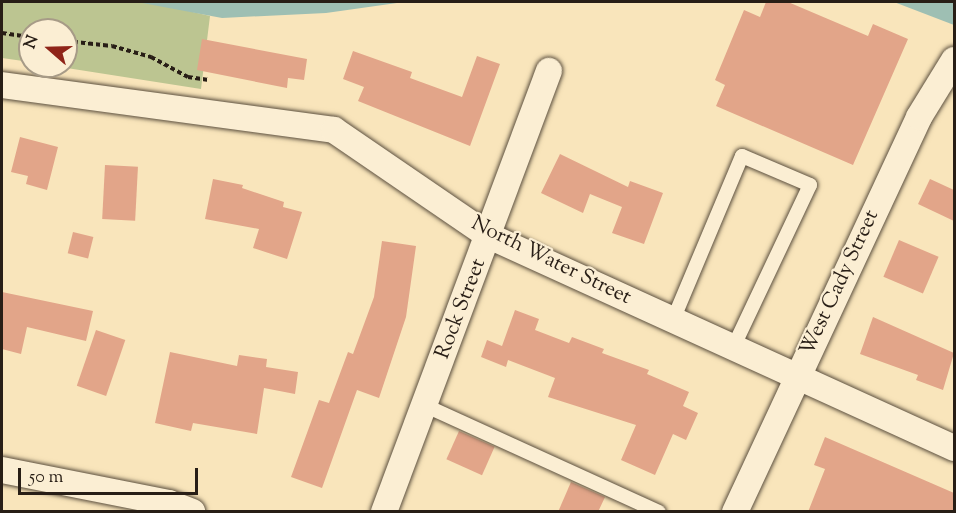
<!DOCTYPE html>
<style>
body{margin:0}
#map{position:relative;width:956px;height:513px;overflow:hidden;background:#f9e5bb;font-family:"Sorts Mill Goudy",serif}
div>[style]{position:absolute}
.green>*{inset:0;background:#bcc591}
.water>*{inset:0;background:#9ebfb3}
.building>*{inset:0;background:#e2a589;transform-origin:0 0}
.path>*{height:4px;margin-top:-2px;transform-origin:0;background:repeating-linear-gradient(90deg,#281e16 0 4.5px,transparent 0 7.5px)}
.roads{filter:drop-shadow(0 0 2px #5c503f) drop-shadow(0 0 2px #5c503f)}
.service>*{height:14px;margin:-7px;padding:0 7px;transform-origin:7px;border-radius:7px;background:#fbeed3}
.minor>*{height:26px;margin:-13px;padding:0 13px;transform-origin:13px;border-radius:13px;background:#fbeed3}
span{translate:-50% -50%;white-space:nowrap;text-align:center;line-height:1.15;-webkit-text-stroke:4.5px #fbeed3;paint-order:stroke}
.street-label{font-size:21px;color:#281e16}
.frame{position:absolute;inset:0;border:3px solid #281e16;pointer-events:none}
.north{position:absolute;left:18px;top:18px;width:60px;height:60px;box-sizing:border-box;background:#fbeed3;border:2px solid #a79b87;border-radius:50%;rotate:290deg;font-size:16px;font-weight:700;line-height:24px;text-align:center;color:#281e16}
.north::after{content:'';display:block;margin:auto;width:21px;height:27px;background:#8f2418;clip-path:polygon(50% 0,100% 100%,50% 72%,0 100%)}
.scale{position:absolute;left:18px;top:468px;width:180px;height:27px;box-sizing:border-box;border:3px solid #281e16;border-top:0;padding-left:8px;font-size:18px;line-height:21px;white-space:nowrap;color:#281e16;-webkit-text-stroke:4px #fbeed3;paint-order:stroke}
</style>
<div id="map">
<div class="green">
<div style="clip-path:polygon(2px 2px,149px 2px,210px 16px,201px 89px,54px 66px,66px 66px,66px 30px,30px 30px,30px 62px,2px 58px)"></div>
</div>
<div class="water">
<div style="clip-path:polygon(137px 2px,404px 2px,326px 13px,222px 18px)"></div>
<div style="clip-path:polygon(894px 2px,954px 2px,954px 25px)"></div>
</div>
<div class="building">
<div style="clip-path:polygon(766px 2px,788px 2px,868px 36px,873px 24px,908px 39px,853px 165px,716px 106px,725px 85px,715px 80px,744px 10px,760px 17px)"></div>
<div style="clip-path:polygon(202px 39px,307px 59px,304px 80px,288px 78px,287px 88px,197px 70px)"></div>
<div style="clip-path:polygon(353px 51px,412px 72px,410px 78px,462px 97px,477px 56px,500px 64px,470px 146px,358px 101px,364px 87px,343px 79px)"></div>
<div style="clip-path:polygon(20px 137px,58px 147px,47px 190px,26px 184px,28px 176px,11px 172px)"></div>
<div style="clip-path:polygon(560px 154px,628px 187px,630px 181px,663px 193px,644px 244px,612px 233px,622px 207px,590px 194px,583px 213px,541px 193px)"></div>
<div style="left:105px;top:165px;width:33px;height:54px;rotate:3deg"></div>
<div style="clip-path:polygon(213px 179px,243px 185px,242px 188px,284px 202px,283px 207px,302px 212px,287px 259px,253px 248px,259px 229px,205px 219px)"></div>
<div style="clip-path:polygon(930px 179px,954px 190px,954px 221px,918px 204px)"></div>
<div style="left:73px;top:232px;width:21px;height:22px;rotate:14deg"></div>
<div style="left:899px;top:240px;width:43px;height:40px;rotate:23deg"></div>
<div style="clip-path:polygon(382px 241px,416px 246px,406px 317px,379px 398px,357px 390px,322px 488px,291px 477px,319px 400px,329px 403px,348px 352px,353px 354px,374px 297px)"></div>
<div style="clip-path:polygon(2px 292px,93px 311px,86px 341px,27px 327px,21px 354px,2px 349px)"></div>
<div style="clip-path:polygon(515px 310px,539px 319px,535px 330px,569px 343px,572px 337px,604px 349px,602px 353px,649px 370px,647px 374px,689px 392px,683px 406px,698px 413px,686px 440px,673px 434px,655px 475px,621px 460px,636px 425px,548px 397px,555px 378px,508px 360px,506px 367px,481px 357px,487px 340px,502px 346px)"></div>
<div style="clip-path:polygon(873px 317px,954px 353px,943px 390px,916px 380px,918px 375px,860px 354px)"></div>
<div style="left:96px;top:330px;width:31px;height:59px;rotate:19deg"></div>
<div style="clip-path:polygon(170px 352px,237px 366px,239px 355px,267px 359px,266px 367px,298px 372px,295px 394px,264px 388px,257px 434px,193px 423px,191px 431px,155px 423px)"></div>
<div style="left:459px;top:431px;width:39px;height:31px;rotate:24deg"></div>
<div style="clip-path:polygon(825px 437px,954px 493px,954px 512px,808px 512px,825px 469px,814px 465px)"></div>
<div style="clip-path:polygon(571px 482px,605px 497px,598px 512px,558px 512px)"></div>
</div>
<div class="path">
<div style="left:2px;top:33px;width:28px;rotate:8deg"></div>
<div style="left:66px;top:41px;width:46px;rotate:6.2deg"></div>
<div style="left:112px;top:46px;width:41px;rotate:15.8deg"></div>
<div style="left:151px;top:57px;width:42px;rotate:28.4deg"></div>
<div style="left:188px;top:77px;width:21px;rotate:8deg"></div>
</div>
<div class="roads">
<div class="service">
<div style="left:673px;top:320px;width:178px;rotate:-67.2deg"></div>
<div style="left:742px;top:156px;width:74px;rotate:23.1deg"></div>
<div style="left:810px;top:185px;width:180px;rotate:115.3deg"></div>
<div style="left:424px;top:405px;width:258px;rotate:24.5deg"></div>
</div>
<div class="minor">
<div style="left:2px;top:85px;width:335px;rotate:7.7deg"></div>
<div style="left:334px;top:130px;width:188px;rotate:34.4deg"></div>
<div style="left:489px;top:236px;width:511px;rotate:24.51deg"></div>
<div style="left:2px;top:470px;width:170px;rotate:11.2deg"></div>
<div style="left:169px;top:503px;width:25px;rotate:21deg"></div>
<div style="left:384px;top:512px;width:471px;rotate:-69.5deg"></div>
<div style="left:735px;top:512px;width:436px;rotate:-65deg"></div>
<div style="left:919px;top:117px;width:67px;rotate:-58.4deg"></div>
</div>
</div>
<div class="street-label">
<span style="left:551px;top:261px;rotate:26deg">North Water Street</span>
<span style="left:840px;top:283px;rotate:-65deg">West Cady Street</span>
<span style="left:461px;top:309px;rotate:-69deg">Rock Street</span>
</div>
<div class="frame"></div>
<div class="north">N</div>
<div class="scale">50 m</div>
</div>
